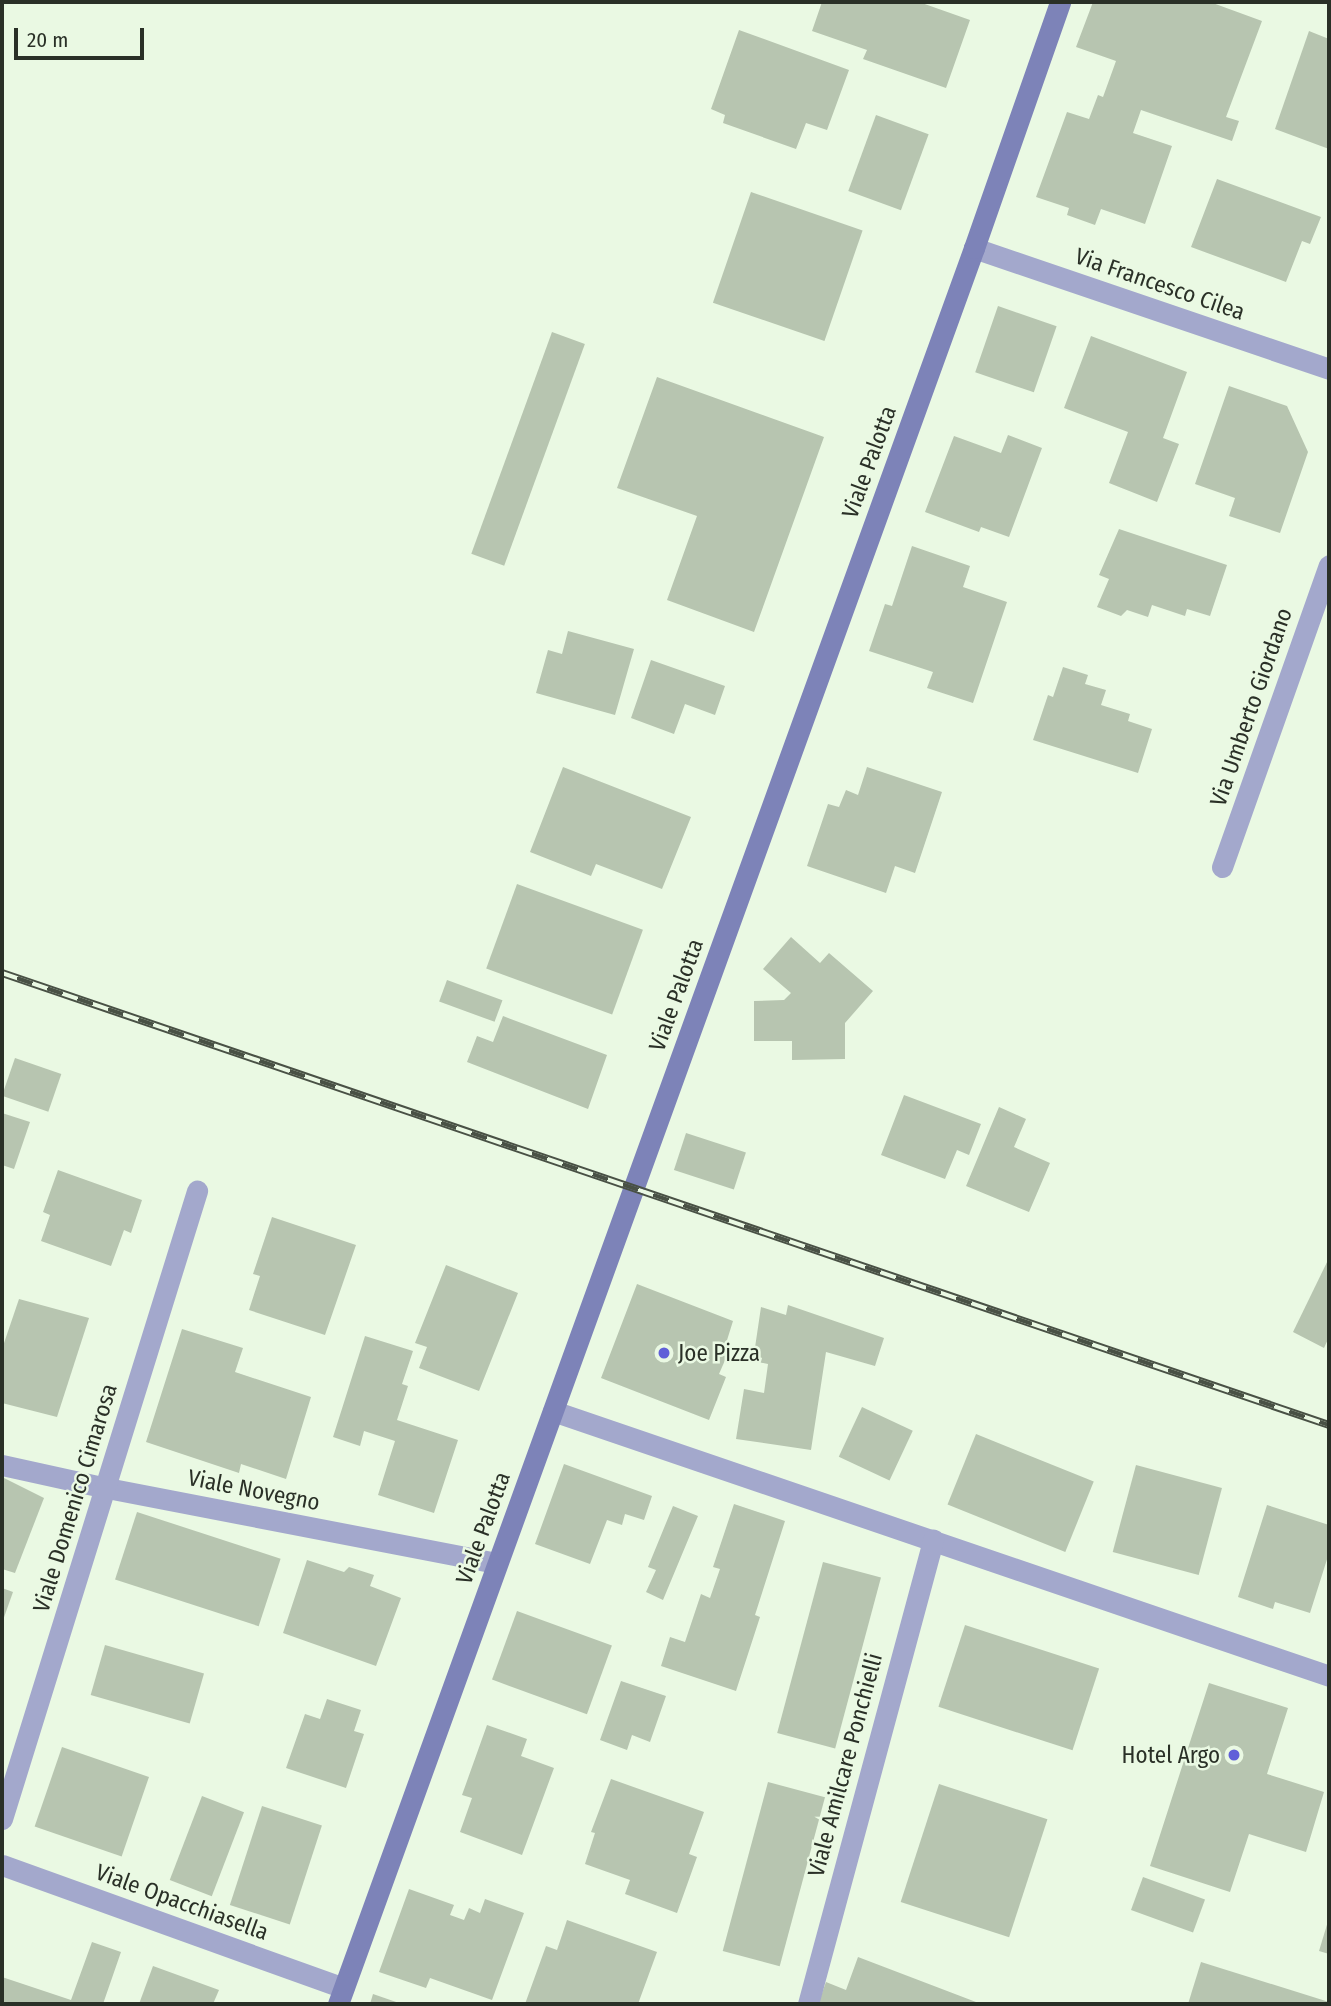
<!DOCTYPE html>
<style>
body{margin:0}
#map{position:relative;width:1331px;height:2006px;overflow:hidden;background:#eaf9e3;font-family:"Fira Sans Condensed",sans-serif}
div>[style]{position:absolute}
.building>*{inset:0;background:#b7c5b0;transform-origin:0 0}
.street>*{height:21px;margin:-10.5px;padding:0 10.5px;transform-origin:10.5px;border-radius:10.5px;background:#a3a8cc}
.secondary>*{height:21px;margin:-10.5px;padding:0 10.5px;transform-origin:10.5px;border-radius:10.5px;background:#7d83b8}
.rail>*{height:8px;margin-top:-4px;transform-origin:0;background:repeating-linear-gradient(90deg,#eaf9e3 0 16px,#495145 0 32px);box-sizing:border-box;border-block:2px solid #495145}
.dots>*{width:19px;height:19px;translate:-50% -50%;box-sizing:border-box;border:4px solid #eaf9e3;border-radius:50%}
span{translate:-50% -50%;white-space:nowrap;text-align:center;line-height:1.15;-webkit-text-stroke:5px #eaf9e3;paint-order:stroke}
.street-label{font-size:23px;color:#2a3027}
.poi-label{font-size:23px;color:#2a3027}
.left{translate:0 -50%;text-align:left}
.right{translate:-100% -50%;text-align:right}
.frame{position:absolute;inset:0;border:4px solid #2a3027;pointer-events:none}
.scale{position:absolute;left:14px;top:28px;width:130px;height:32px;box-sizing:border-box;border:4px solid #2a3027;border-top:0;padding-left:9px;font-size:21px;line-height:24px;white-space:nowrap;color:#2a3027;-webkit-text-stroke:5px #eaf9e3;paint-order:stroke}
</style>
<div id="map">
<div class="building">
<div style="clip-path:polygon(822px 2px,919px 2px,970px 20px,946px 88px,863px 59px,867px 50px,812px 31px)"></div>
<div style="clip-path:polygon(1093px 2px,1210px 2px,1262px 21px,1226px 117px,1239px 121px,1232px 141px,1141px 110px,1133px 133px,1172px 146px,1145px 224px,1101px 209px,1095px 225px,1067px 215px,1069px 208px,1036px 197px,1067px 112px,1089px 119px,1098px 95px,1103px 97px,1116px 61px,1076px 47px)"></div>
<div style="clip-path:polygon(739px 30px,849px 70px,827px 130px,806px 123px,796px 149px,723px 123px,725px 115px,711px 109px)"></div>
<div style="clip-path:polygon(1309px 31px,1329px 39px,1329px 149px,1275px 129px)"></div>
<div style="left:876px;top:115px;width:56px;height:81px;rotate:20deg"></div>
<div style="clip-path:polygon(1217px 179px,1321px 217px,1310px 244px,1302px 241px,1286px 282px,1191px 247px)"></div>
<div style="left:751px;top:192px;width:118px;height:117px;rotate:19deg"></div>
<div style="left:998px;top:306px;width:62px;height:70px;rotate:19deg"></div>
<div style="left:552px;top:332px;width:35px;height:236px;rotate:20deg"></div>
<div style="clip-path:polygon(1091px 336px,1187px 372px,1163px 438px,1179px 444px,1157px 502px,1109px 483px,1128px 432px,1064px 408px)"></div>
<div style="clip-path:polygon(657px 377px,824px 437px,754px 632px,667px 600px,697px 516px,617px 488px)"></div>
<div style="clip-path:polygon(1229px 386px,1287px 406px,1308px 452px,1280px 533px,1229px 516px,1235px 498px,1195px 484px)"></div>
<div style="clip-path:polygon(1008px 435px,1042px 448px,1009px 537px,981px 527px,979px 532px,925px 512px,954px 436px,1001px 453px)"></div>
<div style="clip-path:polygon(1119px 529px,1227px 565px,1210px 616px,1187px 609px,1185px 616px,1152px 605px,1148px 617px,1127px 610px,1121px 616px,1097px 607px,1109px 579px,1099px 575px)"></div>
<div style="clip-path:polygon(912px 546px,970px 566px,963px 587px,1007px 602px,973px 703px,927px 688px,933px 672px,869px 651px,885px 604px,892px 606px)"></div>
<div style="clip-path:polygon(568px 631px,634px 649px,615px 715px,536px 693px,548px 650px,562px 654px)"></div>
<div style="clip-path:polygon(651px 660px,725px 686px,715px 715px,685px 704px,674px 734px,631px 718px)"></div>
<div style="clip-path:polygon(1063px 667px,1088px 675px,1085px 684px,1106px 690px,1101px 705px,1130px 714px,1128px 721px,1152px 729px,1138px 773px,1033px 740px,1048px 695px,1053px 697px)"></div>
<div style="clip-path:polygon(563px 767px,691px 817px,662px 889px,596px 864px,591px 876px,530px 852px)"></div>
<div style="clip-path:polygon(867px 767px,942px 792px,915px 873px,895px 866px,886px 893px,807px 866px,828px 804px,839px 807px,846px 790px,858px 795px)"></div>
<div style="left:517px;top:884px;width:134px;height:90px;rotate:20deg"></div>
<div style="clip-path:polygon(791px 937px,820px 963px,829px 953px,873px 991px,845px 1023px,845px 1059px,792px 1060px,792px 1041px,754px 1041px,754px 1001px,784px 1000px,791px 993px,763px 969px)"></div>
<div style="left:447px;top:980px;width:59px;height:23px;rotate:20deg"></div>
<div style="clip-path:polygon(503px 1016px,607px 1055px,588px 1109px,467px 1062px,477px 1036px,493px 1042px)"></div>
<div style="left:15px;top:1058px;width:49px;height:40px;rotate:19deg"></div>
<div style="clip-path:polygon(904px 1095px,981px 1124px,969px 1155px,957px 1150px,945px 1179px,881px 1155px)"></div>
<div style="clip-path:polygon(999px 1107px,1026px 1119px,1014px 1147px,1050px 1163px,1029px 1212px,966px 1186px)"></div>
<div style="clip-path:polygon(2px 1113px,30px 1122px,14px 1169px,2px 1165px)"></div>
<div style="left:686px;top:1133px;width:63px;height:39px;rotate:18deg"></div>
<div style="clip-path:polygon(58px 1170px,142px 1200px,131px 1233px,124px 1230px,111px 1266px,41px 1241px,50px 1215px,43px 1212px)"></div>
<div style="clip-path:polygon(272px 1217px,356px 1245px,325px 1335px,249px 1310px,260px 1276px,253px 1274px)"></div>
<div style="clip-path:polygon(1329px 1258px,1329px 1337px,1324px 1348px,1293px 1332px)"></div>
<div style="clip-path:polygon(446px 1265px,518px 1293px,479px 1391px,419px 1368px,427px 1347px,415px 1343px)"></div>
<div style="clip-path:polygon(637px 1284px,733px 1321px,723px 1353px,726px 1358px,719px 1374px,726px 1377px,709px 1420px,601px 1378px)"></div>
<div style="clip-path:polygon(19px 1299px,89px 1318px,57px 1417px,2px 1403px,2px 1349px)"></div>
<div style="clip-path:polygon(788px 1305px,884px 1338px,875px 1366px,826px 1352px,811px 1450px,736px 1439px,744px 1389px,764px 1393px,768px 1364px,753px 1361px,761px 1307px,786px 1315px)"></div>
<div style="clip-path:polygon(182px 1329px,243px 1348px,235px 1372px,311px 1397px,286px 1479px,241px 1464px,239px 1473px,146px 1442px)"></div>
<div style="clip-path:polygon(365px 1336px,413px 1351px,402px 1384px,408px 1386px,397px 1420px,458px 1440px,434px 1513px,378px 1495px,395px 1441px,364px 1431px,360px 1446px,333px 1437px)"></div>
<div style="left:862px;top:1407px;width:56px;height:55px;rotate:25deg"></div>
<div style="left:976px;top:1434px;width:127px;height:76px;rotate:22deg"></div>
<div style="clip-path:polygon(564px 1464px,652px 1496px,644px 1520px,625px 1514px,622px 1525px,607px 1520px,590px 1564px,535px 1544px)"></div>
<div style="left:1136px;top:1465px;width:89px;height:90px;rotate:15deg"></div>
<div style="clip-path:polygon(2px 1477px,44px 1498px,15px 1573px,2px 1569px)"></div>
<div style="clip-path:polygon(734px 1504px,785px 1521px,755px 1615px,760px 1617px,736px 1691px,661px 1666px,670px 1637px,685px 1642px,701px 1594px,710px 1598px,720px 1569px,713px 1567px)"></div>
<div style="clip-path:polygon(1267px 1505px,1329px 1525px,1329px 1553px,1310px 1613px,1275px 1602px,1273px 1609px,1238px 1597px)"></div>
<div style="clip-path:polygon(673px 1506px,698px 1516px,663px 1600px,646px 1592px,656px 1570px,648px 1567px)"></div>
<div style="left:137px;top:1512px;width:151px;height:71px;rotate:18deg"></div>
<div style="clip-path:polygon(307px 1560px,344px 1572px,349px 1567px,374px 1575px,370px 1586px,401px 1598px,376px 1666px,283px 1633px)"></div>
<div style="left:823px;top:1562px;width:60px;height:177px;rotate:15deg"></div>
<div style="clip-path:polygon(2px 1588px,13px 1592px,2px 1623px)"></div>
<div style="left:517px;top:1611px;width:101px;height:73px;rotate:20deg"></div>
<div style="left:965px;top:1625px;width:141px;height:86px;rotate:18deg"></div>
<div style="left:105px;top:1645px;width:103px;height:52px;rotate:16deg"></div>
<div style="clip-path:polygon(621px 1681px,666px 1696px,650px 1742px,632px 1735px,627px 1750px,600px 1740px)"></div>
<div style="clip-path:polygon(1209px 1683px,1288px 1708px,1267px 1774px,1324px 1792px,1306px 1852px,1249px 1834px,1230px 1892px,1150px 1866px)"></div>
<div style="clip-path:polygon(327px 1699px,361px 1710px,354px 1731px,364px 1734px,346px 1788px,286px 1768px,305px 1714px,320px 1719px)"></div>
<div style="clip-path:polygon(487px 1725px,527px 1739px,521px 1756px,554px 1768px,522px 1855px,460px 1832px,472px 1798px,462px 1795px)"></div>
<div style="left:62px;top:1747px;width:92px;height:84px;rotate:19deg"></div>
<div style="clip-path:polygon(611px 1779px,704px 1812px,689px 1854px,697px 1857px,677px 1913px,625px 1894px,630px 1880px,585px 1864px,595px 1833px,591px 1832px)"></div>
<div style="left:768px;top:1782px;width:59px;height:175px;rotate:15deg"></div>
<div style="left:939px;top:1784px;width:114px;height:124px;rotate:18deg"></div>
<div style="left:202px;top:1796px;width:45px;height:90px;rotate:21deg"></div>
<div style="left:262px;top:1806px;width:63px;height:104px;rotate:18deg"></div>
<div style="left:1143px;top:1877px;width:66px;height:35px;rotate:20deg"></div>
<div style="clip-path:polygon(409px 1889px,454px 1905px,450px 1915px,464px 1920px,469px 1908px,480px 1913px,485px 1899px,524px 1913px,492px 2000px,430px 1978px,426px 1988px,379px 1972px)"></div>
<div style="clip-path:polygon(1329px 1918px,1329px 1954px,1319px 1951px)"></div>
<div style="clip-path:polygon(567px 1920px,657px 1952px,638px 2004px,525px 2004px,546px 1946px,557px 1950px)"></div>
<div style="clip-path:polygon(92px 1942px,121px 1952px,103px 2004px,2px 2004px,2px 1977px,71px 2000px)"></div>
<div style="clip-path:polygon(858px 1957px,976px 2002px,976px 2004px,818px 2004px,826px 1982px,846px 1990px)"></div>
<div style="clip-path:polygon(1201px 1962px,1329px 2002px,1329px 2004px,1188px 2004px)"></div>
<div style="clip-path:polygon(153px 1966px,219px 1990px,213px 2004px,139px 2004px)"></div>
<div style="clip-path:polygon(373px 1994px,402px 2004px,370px 2004px)"></div>
</div>
<div class="street">
<div style="left:974px;top:248px;width:375px;rotate:18.8deg"></div>
<div style="left:1222px;top:867px;width:320px;rotate:-70.5deg"></div>
<div style="left:553px;top:1411px;width:820px;rotate:18.85deg"></div>
<div style="left:2px;top:1465px;width:107px;rotate:12.4deg"></div>
<div style="left:107px;top:1488px;width:397px;rotate:10.9deg"></div>
<div style="left:2px;top:1819px;width:658px;rotate:-72.75deg"></div>
<div style="left:2px;top:1865px;width:363px;rotate:19.8deg"></div>
<div style="left:808px;top:2004px;width:481px;rotate:-74.9deg"></div>
</div>
<div class="secondary">
<div style="left:338px;top:2004px;width:1868px;rotate:-70.09deg"></div>
<div style="left:974px;top:248px;width:261px;rotate:-70.7deg"></div>
</div>
<div class="rail">
<div style="left:2px;top:973px;width:1402px;rotate:18.81deg"></div>
</div>
<div class="dots">
<div style="left:664px;top:1353px;background:#6060d8"></div>
<div style="left:1234px;top:1755px;background:#6060d8"></div>
</div>
<div class="street-label">
<span style="left:1160px;top:284px;rotate:19deg">Via Francesco Cilea</span>
<span style="left:869px;top:462px;rotate:-70deg">Viale Palotta</span>
<span style="left:1251px;top:707px;rotate:-71deg">Via Umberto Giordano</span>
<span style="left:676px;top:995px;rotate:-70deg">Viale Palotta</span>
<span style="left:254px;top:1490px;rotate:11deg">Viale Novegno</span>
<span style="left:75px;top:1498px;rotate:-73deg">Viale Domenico Cimarosa</span>
<span style="left:483px;top:1528px;rotate:-70deg">Viale Palotta</span>
<span style="left:845px;top:1765px;rotate:-75deg">Viale Amilcare Ponchielli</span>
<span style="left:182px;top:1902px;rotate:20deg">Viale Opacchiasella</span>
</div>
<div class="poi-label">
<span class="left" style="left:678px;top:1353px">Joe Pizza</span>
<span class="right" style="left:1220px;top:1755px">Hotel Argo</span>
</div>
<div class="frame"></div>
<div class="scale">20 m</div>
</div>
